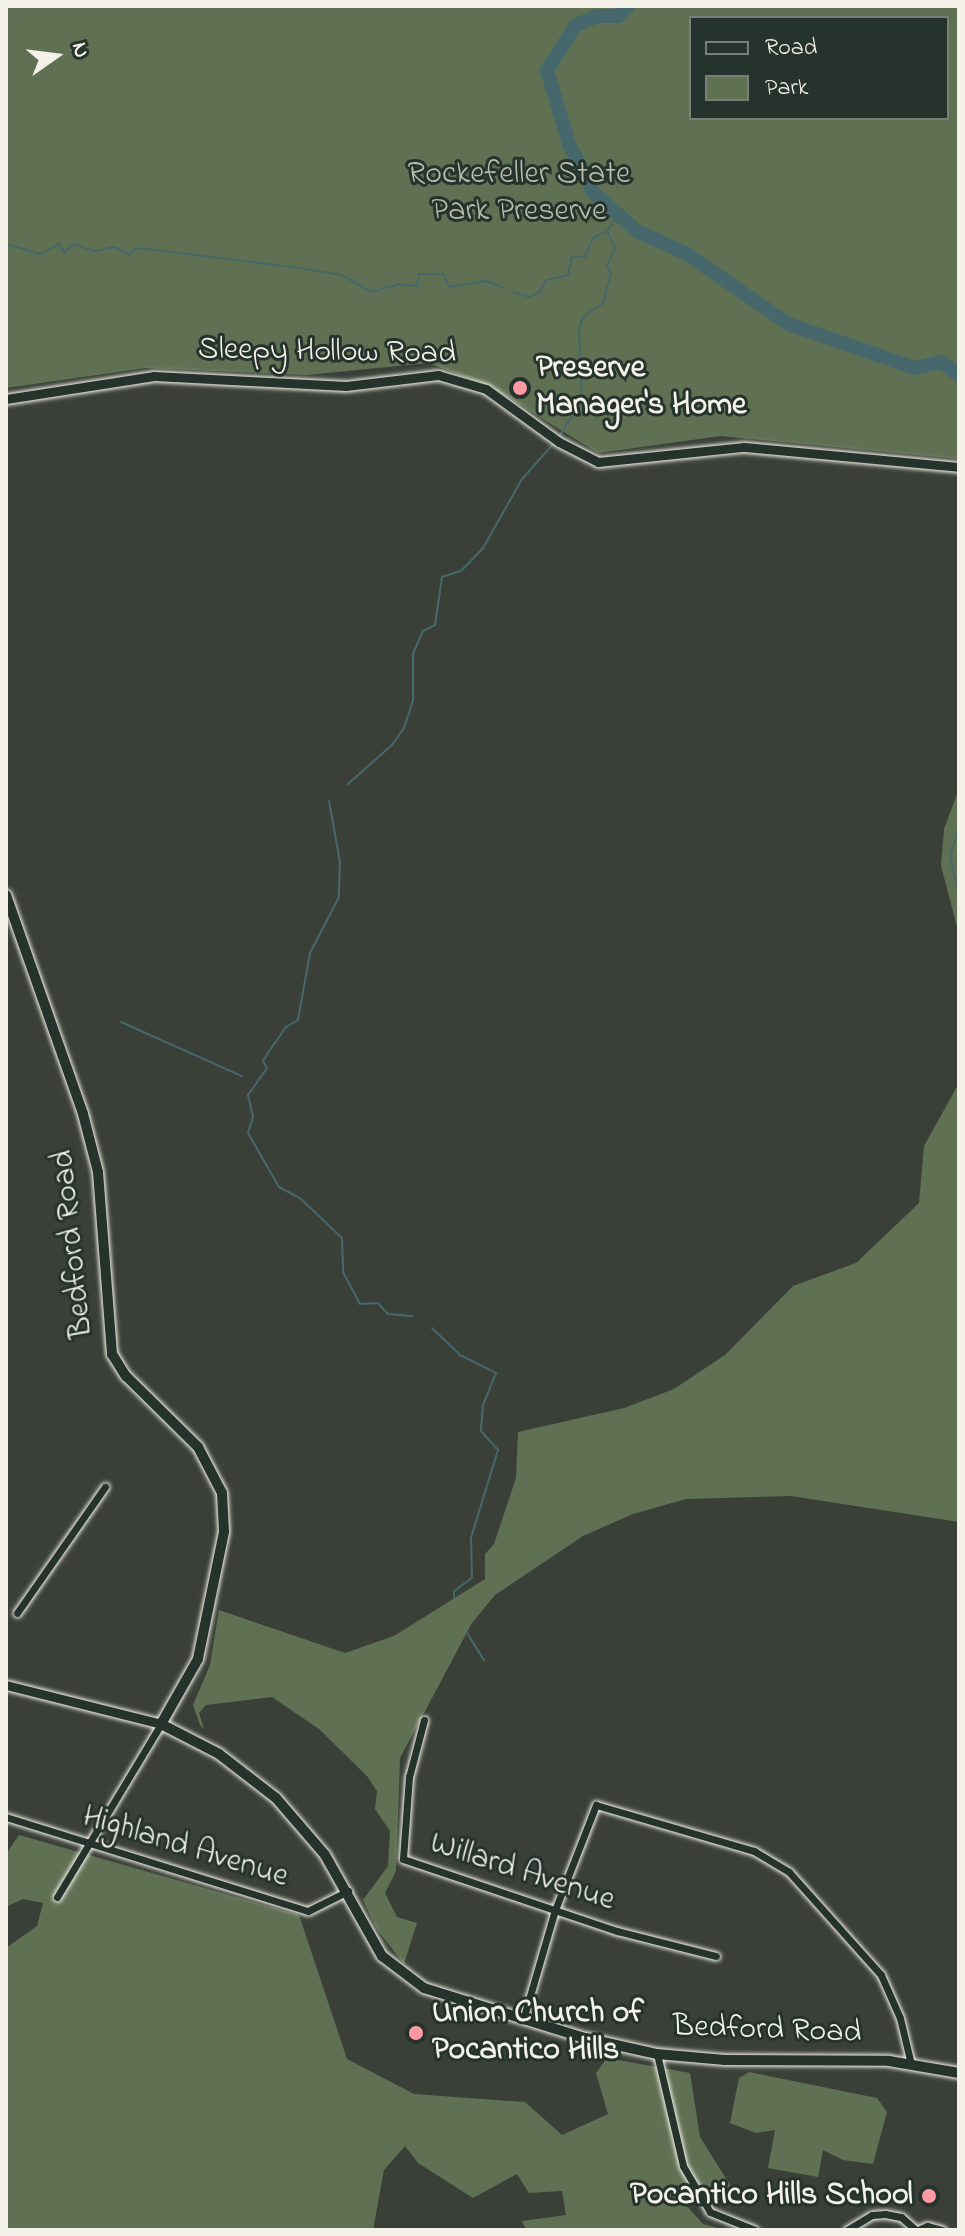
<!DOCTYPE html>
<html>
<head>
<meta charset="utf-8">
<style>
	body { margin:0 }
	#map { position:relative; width:965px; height:2236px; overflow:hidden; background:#3a4038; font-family:"Indie Flower",sans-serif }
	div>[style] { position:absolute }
	.green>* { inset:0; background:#607153 }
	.stream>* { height:2px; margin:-1px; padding:0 1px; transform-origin:1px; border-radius:1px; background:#46686c }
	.river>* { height:14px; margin:-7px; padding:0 7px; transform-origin:7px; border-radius:7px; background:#46686c }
	.roads { filter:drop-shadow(0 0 2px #f4f1e8) drop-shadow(0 0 2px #f4f1e8) }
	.minor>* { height:7px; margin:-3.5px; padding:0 3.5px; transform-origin:3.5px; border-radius:3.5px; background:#26332d }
	.tertiary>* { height:9px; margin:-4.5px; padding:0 4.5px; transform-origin:4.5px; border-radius:4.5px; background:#26332d }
	.secondary>* { height:10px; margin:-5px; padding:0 5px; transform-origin:5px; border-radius:5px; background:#26332d }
	.dots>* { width:22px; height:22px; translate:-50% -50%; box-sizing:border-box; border:4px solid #26332d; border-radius:50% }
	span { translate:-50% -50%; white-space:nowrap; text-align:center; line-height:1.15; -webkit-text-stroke:6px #26332d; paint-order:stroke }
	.park-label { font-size:32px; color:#b9beac }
	.street-label { font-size:32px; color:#f4f1e8 }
	.poi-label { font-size:32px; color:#f4f1e8; font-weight:700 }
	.left { translate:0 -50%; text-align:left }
	.right { translate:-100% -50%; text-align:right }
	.frame { position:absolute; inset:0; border:8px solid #f4f1e8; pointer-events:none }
	.legend { position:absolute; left:689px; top:16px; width:260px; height:104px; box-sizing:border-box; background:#26332d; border:2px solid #787f78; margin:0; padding:10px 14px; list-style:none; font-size:24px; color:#f4f1e8 }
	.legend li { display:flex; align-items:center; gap:16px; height:40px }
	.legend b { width:40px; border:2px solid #787f78 }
	.north { position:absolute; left:16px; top:16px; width:80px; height:80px; -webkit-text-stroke:6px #26332d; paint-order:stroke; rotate:76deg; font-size:22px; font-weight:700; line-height:32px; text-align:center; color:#f4f1e8 }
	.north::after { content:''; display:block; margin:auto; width:28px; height:36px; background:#f4f1e8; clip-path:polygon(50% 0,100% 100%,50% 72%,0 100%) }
</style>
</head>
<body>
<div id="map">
	<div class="green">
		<i style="clip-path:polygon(evenodd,6px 6px,959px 6px,959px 459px,721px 436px,598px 453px,490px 386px,428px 363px,307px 375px,145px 368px,6px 388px,6px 6px,691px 18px,947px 18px,947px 118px,691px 118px,691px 18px)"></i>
		<i style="clip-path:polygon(959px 789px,959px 934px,941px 866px,944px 829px)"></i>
		<i style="clip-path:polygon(959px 1083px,959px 1522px,791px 1496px,686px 1499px,633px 1514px,583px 1536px,495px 1595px,472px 1623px,400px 1758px,396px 1871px,385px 1893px,397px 1917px,417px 1923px,404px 1964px,376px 1928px,363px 1900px,388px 1866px,390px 1831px,375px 1809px,377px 1791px,367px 1776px,319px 1729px,272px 1697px,206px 1705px,199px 1713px,204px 1729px,200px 1725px,193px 1705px,210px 1665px,219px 1610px,345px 1653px,394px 1636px,485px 1579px,485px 1554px,494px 1544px,516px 1478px,518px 1432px,624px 1408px,674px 1389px,725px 1355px,793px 1286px,856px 1263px,919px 1203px,924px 1146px)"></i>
		<i style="clip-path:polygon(19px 1835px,299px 1915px,347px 2059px,414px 2094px,525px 2102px,562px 2135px,608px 2114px,596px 2073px,607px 2058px,690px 2073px,700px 2137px,732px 2188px,668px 2185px,703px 2224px,725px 2230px,526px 2230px,522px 2221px,566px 2215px,562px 2191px,529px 2193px,517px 2174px,473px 2198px,418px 2163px,405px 2146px,384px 2170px,373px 2230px,6px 2230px,6px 1948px,37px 1926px,43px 1903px,23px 1899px,6px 1907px,6px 1854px)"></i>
		<i style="clip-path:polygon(749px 2072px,877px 2098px,887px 2112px,873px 2164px,843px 2160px,823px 2150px,818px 2177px,768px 2168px,775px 2130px,756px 2133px,730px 2123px,739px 2078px)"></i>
	</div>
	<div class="stream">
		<i style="left:6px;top:244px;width:36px;rotate:16deg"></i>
		<i style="left:41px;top:254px;width:21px;rotate:-29deg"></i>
		<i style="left:59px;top:244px;width:10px;rotate:61deg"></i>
		<i style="left:64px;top:253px;width:13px;rotate:-42deg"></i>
		<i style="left:74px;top:244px;width:21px;rotate:19deg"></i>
		<i style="left:94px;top:251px;width:21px;rotate:-11deg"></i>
		<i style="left:115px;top:247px;width:17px;rotate:28deg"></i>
		<i style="left:130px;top:255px;width:7px;rotate:-56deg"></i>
		<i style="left:134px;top:249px;width:12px"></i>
		<i style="left:146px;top:249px;width:154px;rotate:7.1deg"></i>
		<i style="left:299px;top:268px;width:43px;rotate:9.5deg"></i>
		<i style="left:341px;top:275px;width:35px;rotate:29deg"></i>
		<i style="left:372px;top:292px;width:27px;rotate:-17deg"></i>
		<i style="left:398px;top:284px;width:19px;rotate:6deg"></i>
		<i style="left:417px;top:286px;width:12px;rotate:-81deg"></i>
		<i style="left:419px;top:274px;width:24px"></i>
		<i style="left:443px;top:274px;width:14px;rotate:65deg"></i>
		<i style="left:449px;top:287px;width:37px;rotate:-9deg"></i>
		<i style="left:486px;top:281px;width:17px;rotate:21deg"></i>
		<i style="left:514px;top:292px;width:16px;rotate:18deg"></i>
		<i style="left:529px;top:297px;width:12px;rotate:-24deg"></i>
		<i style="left:540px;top:292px;width:13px;rotate:-63deg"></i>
		<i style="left:546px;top:280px;width:23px;rotate:-13deg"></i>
		<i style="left:568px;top:275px;width:18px;rotate:-77deg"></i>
		<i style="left:572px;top:257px;width:13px"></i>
		<i style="left:585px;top:257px;width:21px;rotate:-67deg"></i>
		<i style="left:593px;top:238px;width:13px;rotate:-27deg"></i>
		<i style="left:559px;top:437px;width:44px;rotate:-58.1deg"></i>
		<i style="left:582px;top:400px;width:71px;rotate:-92.4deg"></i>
		<i style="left:579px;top:329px;width:13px;rotate:-72deg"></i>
		<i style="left:583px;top:317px;width:24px;rotate:-35deg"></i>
		<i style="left:603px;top:303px;width:30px;rotate:-75deg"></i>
		<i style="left:611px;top:274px;width:9px;rotate:-117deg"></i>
		<i style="left:607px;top:266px;width:19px;rotate:-65deg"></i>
		<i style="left:615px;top:249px;width:20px;rotate:-114deg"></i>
		<i style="left:607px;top:231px;width:19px;rotate:-55deg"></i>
		<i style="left:348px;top:784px;width:59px;rotate:-41.6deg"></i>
		<i style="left:392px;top:745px;width:21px;rotate:-55deg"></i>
		<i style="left:404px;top:728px;width:28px;rotate:-72deg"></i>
		<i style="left:413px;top:701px;width:47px;rotate:-90deg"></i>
		<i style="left:413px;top:654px;width:25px;rotate:-67deg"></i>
		<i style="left:423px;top:631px;width:13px;rotate:-27deg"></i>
		<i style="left:435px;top:625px;width:49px;rotate:-81.7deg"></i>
		<i style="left:442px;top:577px;width:20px;rotate:-18deg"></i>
		<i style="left:461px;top:571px;width:32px;rotate:-46deg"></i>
		<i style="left:483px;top:548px;width:79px;rotate:-60.5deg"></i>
		<i style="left:522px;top:479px;width:50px;rotate:-48.3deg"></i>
		<i style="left:329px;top:801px;width:62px;rotate:79.8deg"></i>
		<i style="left:340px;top:862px;width:35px;rotate:92deg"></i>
		<i style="left:339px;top:897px;width:63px;rotate:117.4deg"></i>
		<i style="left:310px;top:953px;width:68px;rotate:100.2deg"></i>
		<i style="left:298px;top:1020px;width:14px;rotate:150deg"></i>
		<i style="left:286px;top:1027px;width:32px;rotate:125deg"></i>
		<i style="left:268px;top:1053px;width:9px;rotate:122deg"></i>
		<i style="left:263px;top:1061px;width:8px;rotate:60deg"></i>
		<i style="left:267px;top:1068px;width:33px;rotate:125deg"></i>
		<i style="left:248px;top:1095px;width:23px;rotate:77deg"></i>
		<i style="left:253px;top:1117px;width:17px;rotate:107deg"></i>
		<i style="left:248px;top:1133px;width:62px;rotate:60.1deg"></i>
		<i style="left:279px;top:1187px;width:24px;rotate:28deg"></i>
		<i style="left:300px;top:1198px;width:58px;rotate:43.6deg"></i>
		<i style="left:342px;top:1238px;width:34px;rotate:88deg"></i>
		<i style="left:343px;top:1272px;width:36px;rotate:62deg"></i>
		<i style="left:360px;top:1304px;width:18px;rotate:-3deg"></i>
		<i style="left:378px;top:1303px;width:15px;rotate:48deg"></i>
		<i style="left:388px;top:1314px;width:24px;rotate:5deg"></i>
		<i style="left:959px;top:827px;width:31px;rotate:107deg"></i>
		<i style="left:950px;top:857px;width:38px;rotate:76deg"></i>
		<i style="left:121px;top:1022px;width:133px;rotate:24.1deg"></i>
		<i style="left:432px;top:1328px;width:39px;rotate:44deg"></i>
		<i style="left:460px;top:1355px;width:40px;rotate:26.6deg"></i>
		<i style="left:496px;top:1373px;width:35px;rotate:112deg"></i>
		<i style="left:483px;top:1406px;width:25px;rotate:95deg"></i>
		<i style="left:481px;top:1431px;width:25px;rotate:48deg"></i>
		<i style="left:498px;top:1450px;width:92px;rotate:107.1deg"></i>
		<i style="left:471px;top:1538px;width:40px;rotate:88.6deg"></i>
		<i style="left:472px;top:1578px;width:22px;rotate:144deg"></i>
		<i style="left:454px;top:1591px;width:7px;rotate:90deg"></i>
		<i style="left:467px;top:1633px;width:32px;rotate:58deg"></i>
	</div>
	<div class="river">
		<i style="left:629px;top:6px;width:15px;rotate:138deg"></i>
		<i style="left:618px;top:16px;width:20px;rotate:180deg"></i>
		<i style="left:598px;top:16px;width:24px;rotate:158deg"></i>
		<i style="left:576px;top:25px;width:54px;rotate:122.8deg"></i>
		<i style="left:547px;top:70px;width:77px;rotate:73.4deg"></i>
		<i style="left:569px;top:144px;width:54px;rotate:63.4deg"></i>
		<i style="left:593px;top:192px;width:59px;rotate:41.6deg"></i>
		<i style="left:637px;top:231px;width:55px;rotate:24.7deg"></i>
		<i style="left:687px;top:254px;width:123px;rotate:34.7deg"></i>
		<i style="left:788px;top:324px;width:134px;rotate:19.1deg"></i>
		<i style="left:915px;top:368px;width:27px;rotate:-13deg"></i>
		<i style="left:941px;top:362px;width:22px;rotate:36deg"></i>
	</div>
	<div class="roads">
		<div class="minor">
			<i style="left:17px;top:1613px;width:154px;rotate:-55.1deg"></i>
			<i style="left:424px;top:1720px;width:59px;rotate:104.7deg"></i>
			<i style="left:409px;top:1777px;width:82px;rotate:94.2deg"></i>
			<i style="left:403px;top:1859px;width:226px;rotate:18.6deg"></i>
			<i style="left:617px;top:1931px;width:102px;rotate:14.2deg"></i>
			<i style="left:6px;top:1817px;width:316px;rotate:17.3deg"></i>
			<i style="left:308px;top:1911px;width:45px;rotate:-26.6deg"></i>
			<i style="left:57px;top:1897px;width:202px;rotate:-59deg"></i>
			<i style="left:523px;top:2020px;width:115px;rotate:-73.8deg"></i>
			<i style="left:555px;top:1910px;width:113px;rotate:-68.7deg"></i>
			<i style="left:596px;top:1805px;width:165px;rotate:16.2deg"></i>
			<i style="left:754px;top:1851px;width:41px;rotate:31deg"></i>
			<i style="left:789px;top:1872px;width:138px;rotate:48.2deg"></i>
			<i style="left:881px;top:1975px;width:47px;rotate:66.2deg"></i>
			<i style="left:900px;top:2018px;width:47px;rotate:76.6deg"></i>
			<i style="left:657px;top:2054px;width:115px;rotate:76.9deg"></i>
			<i style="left:683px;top:2166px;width:53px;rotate:59.6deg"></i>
			<i style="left:710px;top:2212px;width:48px;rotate:21.8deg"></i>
			<i style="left:847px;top:2230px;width:29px;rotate:-31deg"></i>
			<i style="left:872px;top:2215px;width:13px;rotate:-4deg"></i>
			<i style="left:885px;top:2214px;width:16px;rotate:11deg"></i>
			<i style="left:901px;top:2217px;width:20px;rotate:41deg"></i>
			<i style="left:918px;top:2230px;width:10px;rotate:-24deg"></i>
			<i style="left:927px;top:2226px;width:16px;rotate:15deg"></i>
		</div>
		<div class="tertiary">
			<i style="left:6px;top:399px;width:150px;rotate:-8.8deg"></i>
			<i style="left:154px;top:376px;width:192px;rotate:3deg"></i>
			<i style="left:346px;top:386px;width:93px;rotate:-6.8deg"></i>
			<i style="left:438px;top:375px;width:50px;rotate:16.3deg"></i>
			<i style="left:486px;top:389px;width:90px;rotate:36deg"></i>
			<i style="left:559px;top:442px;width:44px;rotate:27.1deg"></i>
			<i style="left:598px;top:462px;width:147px;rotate:-5.9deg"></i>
			<i style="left:744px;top:447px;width:216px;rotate:5.3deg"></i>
			<i style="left:6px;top:1685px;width:160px;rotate:14.1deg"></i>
		</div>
		<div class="secondary">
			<i style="left:6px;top:895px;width:232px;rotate:70.6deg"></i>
			<i style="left:83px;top:1114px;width:60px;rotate:75.5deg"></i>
			<i style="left:98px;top:1172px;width:183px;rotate:85.6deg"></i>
			<i style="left:112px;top:1354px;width:26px;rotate:58deg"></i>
			<i style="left:126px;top:1376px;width:101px;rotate:44.6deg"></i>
			<i style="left:198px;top:1447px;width:52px;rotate:62.4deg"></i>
			<i style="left:222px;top:1493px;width:39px;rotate:87deg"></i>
			<i style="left:224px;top:1532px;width:130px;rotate:101.6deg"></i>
			<i style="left:198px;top:1659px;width:75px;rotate:119.6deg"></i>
			<i style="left:161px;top:1724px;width:65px;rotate:27.3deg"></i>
			<i style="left:219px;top:1754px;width:72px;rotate:37.7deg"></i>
			<i style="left:276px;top:1798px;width:75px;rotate:49.3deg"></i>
			<i style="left:325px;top:1855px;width:116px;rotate:60.6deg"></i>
			<i style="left:382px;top:1956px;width:53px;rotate:37.3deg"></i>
			<i style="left:424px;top:1988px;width:169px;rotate:17.3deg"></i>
			<i style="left:585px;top:2038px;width:74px;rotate:12.5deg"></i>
			<i style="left:657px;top:2054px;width:68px;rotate:5deg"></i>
			<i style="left:725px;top:2060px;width:164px;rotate:0.3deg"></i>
			<i style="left:889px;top:2061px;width:71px;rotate:9.7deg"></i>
		</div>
	</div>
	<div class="dots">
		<i style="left:520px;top:388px;background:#ff9aa2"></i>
		<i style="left:416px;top:2033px;background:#ff9aa2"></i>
		<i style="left:929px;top:2196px;background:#ff9aa2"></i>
	</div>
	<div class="park-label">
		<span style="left:519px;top:194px">Rockefeller State<br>Park Preserve</span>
	</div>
	<div class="street-label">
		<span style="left:327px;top:353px;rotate:1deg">Sleepy Hollow Road</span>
		<span style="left:74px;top:1244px;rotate:-96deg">Bedford Road</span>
		<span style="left:185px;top:1848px;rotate:17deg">Highland Avenue</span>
		<span style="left:522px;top:1873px;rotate:18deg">Willard Avenue</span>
		<span style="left:767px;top:2031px;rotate:2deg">Bedford Road</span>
	</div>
	<div class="poi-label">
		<span class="left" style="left:536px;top:388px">Preserve<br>Manager's Home</span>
		<span class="left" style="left:432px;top:2033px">Union Church of<br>Pocantico Hills</span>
		<span class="right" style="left:913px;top:2196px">Pocantico Hills School</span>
	</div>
	<div class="frame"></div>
	<ul class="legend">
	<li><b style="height:10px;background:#26332d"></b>Road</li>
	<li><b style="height:22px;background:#607153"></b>Park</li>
	</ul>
	<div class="north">N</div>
</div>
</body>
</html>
